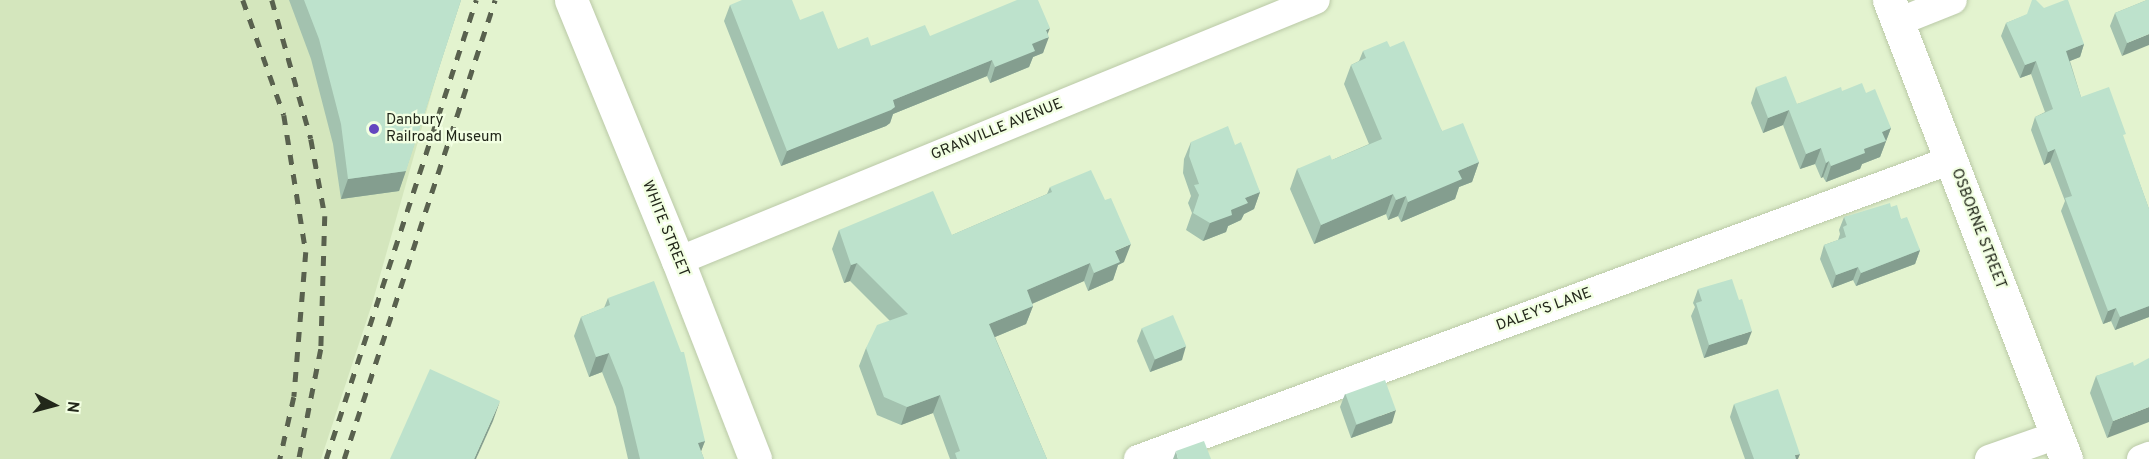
<!DOCTYPE html>
<html>
<head>
<meta charset="utf-8">
<style>
	body { margin:0 }
	#map { position:relative; width:2149px; height:459px; overflow:hidden; background:#e3f3cf; font-family:Overpass,sans-serif }
	div>[style] { position:absolute }
	.built>* { inset:0; background:#d4e6bd }
	.roads { filter:drop-shadow(0 0 2px #bac9a7) drop-shadow(0 0 2px #bac9a7) }
	.street>* { height:28px; margin:-14px; padding:0 14px; transform-origin:14px; border-radius:14px; background:#fff }
	.secondary>* { height:33px; margin:-16.5px; padding:0 16.5px; transform-origin:16.5px; border-radius:16.5px; background:#fff }
	.primary>* { height:33px; margin:-16.5px; padding:0 16.5px; transform-origin:16.5px; border-radius:16.5px; background:#fff }
	.rail>* { height:4.5px; margin-top:-2.25px; transform-origin:0; background:repeating-linear-gradient(90deg,#59614e 0 10px,transparent 0 20px) }
	.wall>* { inset:0; background:#a3c2af }
	.shaded-wall>* { inset:0; background:#849e8f }
	.building>* { inset:0; background:#bde2cc; transform-origin:0 0 }
	.dots>* { width:16px; height:16px; translate:-50% -50%; box-sizing:border-box; border:3px solid #f2ffe2; border-radius:50% }
	span { translate:-50% -50%; white-space:nowrap; text-align:center; line-height:1.15; -webkit-text-stroke:4.5px #f2ffe2; paint-order:stroke }
	.poi-label { font-size:15px; color:#22271a }
	.left { translate:0 -50%; text-align:left }
	.street-label { font-size:15px; color:#22271a }
	.north { position:absolute; left:24px; top:375px; width:60px; height:60px; -webkit-text-stroke:4px #f2ffe2; paint-order:stroke; rotate:96deg; font-size:16px; font-weight:700; line-height:24px; text-align:center; color:#22271a }
	.north::after { content:''; display:block; margin:auto; width:21px; height:27px; background:#22271a; clip-path:polygon(50% 0,100% 100%,50% 72%,0 100%) }
</style>
</head>
<body>
<div id="map">
	<div class="built">
		<i style="clip-path:polygon(0 0,458px 0,372px 304px,321px 459px,0 459px)"></i>
	</div>
	<div class="roads">
		<div class="street">
			<i style="left:1898px;top:22px;width:59px;rotate:-21.8deg"></i>
			<i style="left:678px;top:261px;width:689px;rotate:-22.25deg"></i>
			<i style="left:1138px;top:459px;width:866px;rotate:-20.19deg"></i>
			<i style="left:1989px;top:459px;width:72px;rotate:-19.4deg"></i>
			<i style="left:2141px;top:459px;width:9px;rotate:-21deg"></i>
		</div>
		<div class="secondary">
			<i style="left:1889px;top:0;width:492px;rotate:68.9deg"></i>
		</div>
		<div class="primary">
			<i style="left:571px;top:0;width:282px;rotate:67.7deg"></i>
			<i style="left:678px;top:261px;width:212px;rotate:68.7deg"></i>
		</div>
	</div>
	<div class="rail">
		<i style="left:243px;top:0;width:122px;rotate:70.4deg"></i>
		<i style="left:284px;top:115px;width:139px;rotate:80.9deg"></i>
		<i style="left:306px;top:252px;width:145px;rotate:94.7deg"></i>
		<i style="left:294px;top:397px;width:64px;rotate:102.7deg"></i>
		<i style="left:272px;top:0;width:144px;rotate:74.3deg"></i>
		<i style="left:311px;top:139px;width:78px;rotate:79.7deg"></i>
		<i style="left:325px;top:216px;width:133px;rotate:91.7deg"></i>
		<i style="left:321px;top:349px;width:112px;rotate:101.3deg"></i>
		<i style="left:326px;top:459px;width:483px;rotate:-71.9deg"></i>
		<i style="left:344px;top:459px;width:483px;rotate:-71.8deg"></i>
	</div>
	<div class="wall">
		<i style="clip-path:polygon(289px 0,461px 0,399px 191px,341px 199px,333px 144px,311px 59px)"></i>
		<i style="clip-path:polygon(2147px 0,2122px 56px,2110px 26px,2115px 13px)"></i>
		<i style="clip-path:polygon(730px 5px,800px 20px,838px 49px,871px 46px,930px 36px,1048px 34px,1043px 53px,1033px 57px,1029px 67px,990px 83px,987px 76px,893px 114px,890px 123px,886px 126px,781px 166px,724px 21px)"></i>
		<i style="clip-path:polygon(2044px 8px,2084px 44px,2080px 57px,2070px 61px,2081px 97px,2124px 140px,2149px 209px,2149px 317px,2115px 330px,2111px 321px,2103px 324px,2061px 211px,2065px 201px,2050px 162px,2044px 165px,2031px 130px,2035px 117px,2045px 112px,2031px 74px,2020px 78px,2001px 36px,2006px 23px)"></i>
		<i style="clip-path:polygon(1390px 47px,1442px 131px,1479px 162px,1472px 182px,1459px 187px,1455px 199px,1401px 222px,1398px 216px,1388px 220px,1386px 214px,1314px 244px,1290px 189px,1297px 169px,1332px 160px,1369px 144px,1344px 84px,1351px 65px,1359px 61px,1363px 51px)"></i>
		<i style="clip-path:polygon(1756px 87px,1797px 104px,1842px 91px,1866px 93px,1891px 128px,1880px 157px,1862px 164px,1860px 169px,1826px 182px,1823px 177px,1821px 178px,1815px 164px,1800px 169px,1783px 125px,1763px 133px,1751px 103px)"></i>
		<i style="clip-path:polygon(1191px 142px,1235px 145px,1260px 192px,1254px 209px,1244px 214px,1241px 220px,1228px 226px,1226px 232px,1203px 241px,1186px 230px,1192px 213px,1188px 203px,1191px 196px,1183px 173px,1184px 159px)"></i>
		<i style="clip-path:polygon(1050px 187px,1124px 262px,1118px 265px,1113px 280px,1088px 291px,1084px 281px,1032px 304px,1033px 306px,1026px 324px,995px 337px,1047px 459px,950px 459px,933px 413px,901px 425px,877px 415px,859px 366px,866px 348px,890px 321px,850px 281px,844px 283px,832px 249px,839px 230px,952px 235px,1047px 194px)"></i>
		<i style="clip-path:polygon(1891px 207px,1901px 219px,1920px 250px,1915px 264px,1856px 286px,1853px 280px,1832px 288px,1820px 259px,1824px 245px,1838px 240px,1840px 234px,1839px 230px,1844px 217px)"></i>
		<i style="clip-path:polygon(1698px 289px,1747px 344px,1704px 358px,1691px 316px,1695px 307px,1693px 303px)"></i>
		<i style="clip-path:polygon(608px 298px,705px 441px,701px 451px,704px 459px,628px 459px,616px 407px,602px 372px,589px 377px,574px 336px,581px 317px,604px 308px)"></i>
		<i style="clip-path:polygon(1142px 328px,1182px 360px,1150px 372px,1137px 341px)"></i>
		<i style="clip-path:polygon(2134px 366px,2107px 438px,2090px 393px,2096px 376px)"></i>
		<i style="clip-path:polygon(1345px 394px,1392px 423px,1351px 438px,1340px 407px)"></i>
		<i style="clip-path:polygon(1734px 404px,1798px 459px,1745px 459px,1730px 417px)"></i>
		<i style="clip-path:polygon(1176px 451px,1178px 459px,1173px 459px)"></i>
	</div>
	<div class="shaded-wall">
		<i style="clip-path:polygon(1050px 28px,1046px 38px,1049px 37px,1043px 53px,1033px 57px,1029px 67px,990px 83px,995px 67px,1046px 30px)"></i>
		<i style="clip-path:polygon(2149px 34px,2149px 45px,2122px 56px,2127px 43px)"></i>
		<i style="clip-path:polygon(2084px 44px,2080px 57px,2062px 64px,2066px 51px)"></i>
		<i style="clip-path:polygon(992px 60px,987px 76px,893px 114px,890px 123px,886px 126px,781px 166px,787px 151px,893px 100px)"></i>
		<i style="clip-path:polygon(2036px 61px,2031px 74px,2020px 78px,2025px 65px)"></i>
		<i style="clip-path:polygon(1789px 110px,1783px 125px,1763px 133px,1768px 118px)"></i>
		<i style="clip-path:polygon(1891px 128px,1880px 157px,1862px 164px,1860px 169px,1826px 182px,1831px 166px,1864px 149px,1882px 132px)"></i>
		<i style="clip-path:polygon(1821px 148px,1815px 164px,1800px 169px,1806px 154px)"></i>
		<i style="clip-path:polygon(2055px 149px,2050px 162px,2044px 165px,2048px 152px)"></i>
		<i style="clip-path:polygon(1829px 161px,1823px 177px,1821px 178px,1826px 163px)"></i>
		<i style="clip-path:polygon(1479px 162px,1472px 182px,1459px 187px,1455px 199px,1401px 222px,1408px 202px,1458px 171px)"></i>
		<i style="clip-path:polygon(406px 171px,399px 191px,341px 199px,348px 179px)"></i>
		<i style="clip-path:polygon(1260px 192px,1254px 209px,1244px 214px,1241px 220px,1228px 226px,1226px 232px,1203px 241px,1210px 223px,1231px 210px,1245px 198px)"></i>
		<i style="clip-path:polygon(1393px 194px,1386px 214px,1314px 244px,1321px 225px)"></i>
		<i style="clip-path:polygon(1406px 196px,1398px 216px,1388px 220px,1396px 200px)"></i>
		<i style="clip-path:polygon(1131px 244px,1124px 262px,1118px 265px,1113px 280px,1088px 291px,1094px 273px,1115px 251px)"></i>
		<i style="clip-path:polygon(1920px 250px,1915px 264px,1856px 286px,1861px 273px)"></i>
		<i style="clip-path:polygon(857px 263px,850px 281px,844px 283px,851px 265px)"></i>
		<i style="clip-path:polygon(1090px 263px,1084px 281px,1020px 309px,1027px 290px)"></i>
		<i style="clip-path:polygon(1858px 267px,1853px 280px,1832px 288px,1836px 275px)"></i>
		<i style="clip-path:polygon(1033px 306px,1026px 324px,983px 342px,989px 324px)"></i>
		<i style="clip-path:polygon(2149px 306px,2149px 317px,2115px 330px,2120px 317px)"></i>
		<i style="clip-path:polygon(2116px 308px,2111px 321px,2103px 324px,2108px 311px)"></i>
		<i style="clip-path:polygon(1752px 331px,1747px 344px,1704px 358px,1709px 345px)"></i>
		<i style="clip-path:polygon(1186px 346px,1182px 360px,1150px 372px,1155px 359px)"></i>
		<i style="clip-path:polygon(609px 353px,602px 372px,589px 377px,596px 357px)"></i>
		<i style="clip-path:polygon(940px 395px,933px 413px,901px 425px,907px 407px)"></i>
		<i style="clip-path:polygon(500px 401px,493px 421px,476px 459px,474px 459px)"></i>
		<i style="clip-path:polygon(2149px 407px,2149px 422px,2107px 438px,2113px 421px)"></i>
		<i style="clip-path:polygon(1396px 410px,1392px 423px,1351px 438px,1356px 425px)"></i>
		<i style="clip-path:polygon(705px 441px,698px 459px,698px 443px)"></i>
		<i style="clip-path:polygon(1800px 454px,1798px 459px,1794px 459px,1795px 455px)"></i>
	</div>
	<div class="building">
		<i style="clip-path:polygon(304px 0,461px 0,406px 171px,348px 179px,341px 124px,319px 39px)"></i>
		<i style="clip-path:polygon(742px 0,792px 0,800px 20px,823px 11px,838px 49px,868px 37px,871px 46px,925px 25px,930px 36px,1017px 0,1038px 0,1050px 28px,1046px 30px,1049px 37px,1032px 44px,1035px 51px,995px 67px,992px 60px,893px 100px,895px 107px,891px 110px,787px 151px,730px 5px)"></i>
		<i style="clip-path:polygon(2032px 0,2036px 0,2044px 8px,2065px 0,2068px 0,2084px 44px,2066px 51px,2081px 97px,2109px 87px,2126px 134px,2123px 135px,2149px 209px,2149px 306px,2120px 317px,2116px 308px,2108px 311px,2065px 198px,2072px 196px,2055px 149px,2048px 152px,2035px 117px,2053px 109px,2036px 61px,2025px 65px,2006px 23px,2027px 14px)"></i>
		<i style="clip-path:polygon(2147px 0,2149px 0,2149px 34px,2127px 43px,2115px 13px)"></i>
		<i style="clip-path:polygon(1387px 41px,1390px 47px,1404px 41px,1442px 131px,1463px 123px,1479px 162px,1458px 171px,1462px 179px,1408px 202px,1406px 196px,1396px 200px,1393px 194px,1321px 225px,1297px 169px,1330px 155px,1332px 160px,1382px 139px,1351px 65px,1366px 58px,1363px 51px)"></i>
		<i style="clip-path:polygon(1786px 76px,1797px 104px,1841px 87px,1842px 91px,1862px 83px,1866px 93px,1875px 89px,1891px 128px,1882px 132px,1886px 141px,1864px 149px,1865px 153px,1831px 166px,1829px 161px,1826px 163px,1821px 148px,1806px 154px,1789px 110px,1768px 118px,1756px 87px)"></i>
		<i style="clip-path:polygon(1228px 126px,1235px 145px,1241px 142px,1260px 192px,1245px 198px,1248px 203px,1231px 210px,1232px 215px,1210px 223px,1193px 213px,1199px 195px,1194px 185px,1199px 184px,1189px 156px,1191px 142px)"></i>
		<i style="clip-path:polygon(1091px 170px,1105px 200px,1111px 198px,1131px 244px,1115px 251px,1120px 262px,1094px 273px,1090px 263px,1027px 290px,1033px 306px,989px 324px,1047px 459px,957px 459px,955px 453px,960px 451px,940px 395px,907px 407px,884px 397px,866px 348px,877px 325px,908px 314px,857px 263px,851px 265px,839px 230px,933px 191px,952px 235px,1052px 192px,1050px 187px)"></i>
		<i style="clip-path:polygon(1890px 203px,1891px 207px,1897px 205px,1901px 219px,1907px 217px,1920px 250px,1861px 273px,1858px 267px,1836px 275px,1824px 245px,1846px 237px,1843px 227px,1847px 225px,1844px 217px)"></i>
		<i style="clip-path:polygon(1732px 279px,1739px 300px,1742px 299px,1752px 331px,1709px 345px,1696px 303px,1702px 301px,1698px 289px)"></i>
		<i style="clip-path:polygon(654px 281px,681px 352px,684px 352px,705px 441px,698px 443px,704px 459px,640px 459px,623px 388px,609px 353px,596px 357px,581px 317px,610px 305px,608px 298px)"></i>
		<i style="left:1173px;top:315px;width:34px;height:34px;rotate:67deg"></i>
		<i style="clip-path:polygon(2149px 358px,2149px 407px,2113px 421px,2096px 376px,2133px 362px,2134px 366px)"></i>
		<i style="clip-path:polygon(430px 369px,500px 401px,474px 459px,390px 459px)"></i>
		<i style="left:1385px;top:380px;width:32px;height:42px;rotate:70deg"></i>
		<i style="clip-path:polygon(1778px 389px,1800px 454px,1795px 455px,1796px 459px,1754px 459px,1734px 404px)"></i>
		<i style="clip-path:polygon(1204px 441px,1211px 459px,1178px 459px,1176px 451px)"></i>
	</div>
	<div class="dots">
		<i style="left:374px;top:129px;background:#6447bf"></i>
	</div>
	<div class="poi-label">
		<span class="left" style="left:386px;top:129px">Danbury<br>Railroad Museum</span>
	</div>
	<div class="street-label">
		<span style="left:997px;top:130px;rotate:-22deg">GRANVILLE AVENUE</span>
		<span style="left:665px;top:229px;rotate:68deg">WHITE STREET</span>
		<span style="left:1978px;top:229px;rotate:69deg">OSBORNE STREET</span>
		<span style="left:1544px;top:310px;rotate:-20deg">DALEY'S LANE</span>
	</div>
	<div class="north">N</div>
</div>
</body>
</html>
